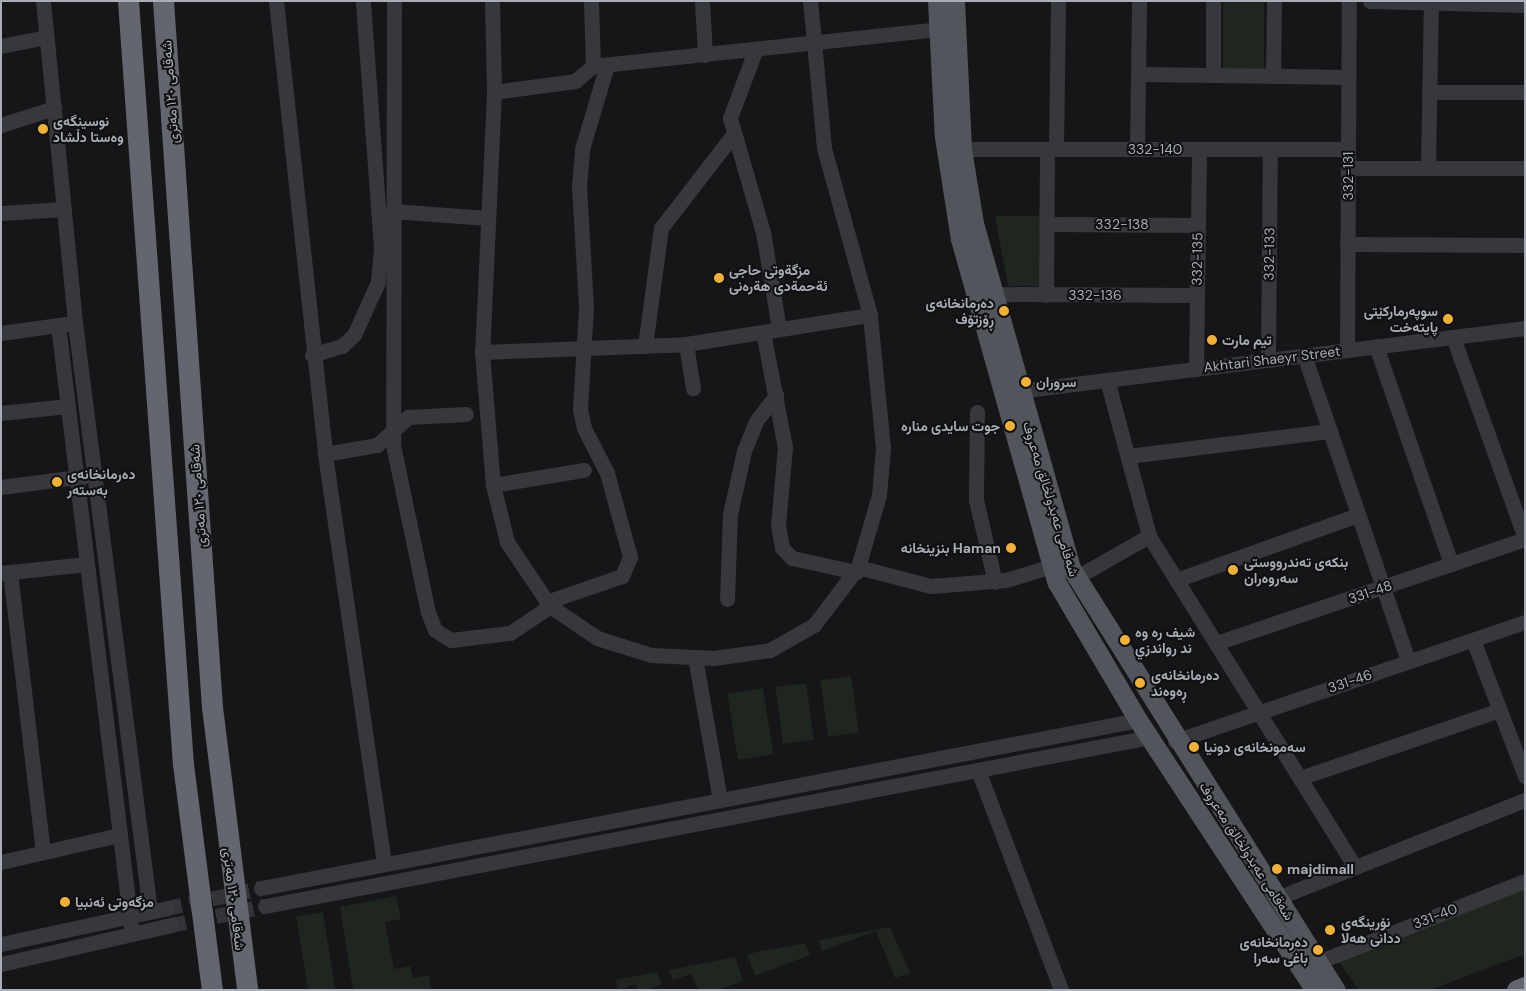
<!DOCTYPE html>
<html>
<head>
<meta charset="utf-8">
<style>
	body { margin:0 }
	#map { position:relative; width:1526px; height:991px; overflow:hidden; background:#161618; font-family:"DM Sans",Vazirmatn,sans-serif }
	div>[style] { position:absolute }
	.green>* { inset:0; background:#1e261f; transform-origin:0 0 }
	.minor-tunnel>* { height:15px; margin-top:-7.5px; transform-origin:0; background:repeating-linear-gradient(90deg,#333438 0 15px,transparent 0 23px) }
	.minor>* { height:15px; margin:-7.5px; padding:0 7.5px; transform-origin:7.5px; border-radius:7.5px; background:#37383d }
	.major>* { height:19px; margin:-9.5px; padding:0 9.5px; transform-origin:9.5px; border-radius:9.5px; background:#53555c }
	.highway>* { height:21px; margin:-10.5px; padding:0 10.5px; transform-origin:10.5px; border-radius:10.5px; background:#63666e }
	.dots>* { width:14px; height:14px; translate:-50% -50%; box-sizing:border-box; border:2px solid #111113; border-radius:50% }
	span { translate:-50% -50%; white-space:nowrap; text-align:center; line-height:1.15; -webkit-text-stroke:4px #111113; paint-order:stroke }
	.street-label { font-size:14px; color:#a8adb8 }
	.poi-label { font-size:14px; color:#a8adb8; font-weight:700 }
	.left { translate:0 -50%; text-align:left }
	.right { translate:-100% -50%; text-align:right }
	.frame { position:absolute; inset:0; border:2px solid #a8adb8; pointer-events:none }
</style>
</head>
<body>
<div id="map">
	<div class="green">
		<i style="left:1223px;top:1px;width:41px;height:68px"></i>
		<i style="clip-path:polygon(995px 216px,1040px 216px,1039px 286px,1008px 286px)"></i>
		<i style="left:851px;top:676px;width:57px;height:31px;rotate:82deg"></i>
		<i style="left:806px;top:683px;width:57px;height:31px;rotate:82deg"></i>
		<i style="left:763px;top:688px;width:67px;height:36px;rotate:81deg"></i>
		<i style="clip-path:polygon(1525px 889px,1525px 954px,1430px 990px,1359px 990px,1339px 962px)"></i>
		<i style="clip-path:polygon(396px 896px,401px 919px,385px 922px,394px 969px,410px 966px,413px 978px,429px 975px,431px 990px,353px 990px,340px 907px)"></i>
		<i style="left:323px;top:912px;width:79px;height:27px;rotate:81deg"></i>
		<i style="clip-path:polygon(890px 927px,910px 973px,895px 978px,876px 931px,822px 951px,819px 940px)"></i>
		<i style="clip-path:polygon(805px 943px,810px 955px,755px 976px,747px 954px)"></i>
		<i style="clip-path:polygon(735px 957px,743px 981px,718px 990px,698px 990px,691px 974px,673px 980px,669px 970px)"></i>
		<i style="clip-path:polygon(657px 972px,662px 984px,647px 990px,638px 990px,636px 984px,619px 990px,615px 980px)"></i>
	</div>
	<div class="minor-tunnel">
		<i style="left:167px;top:908px;width:96px;rotate:-12deg"></i>
		<i style="left:171px;top:925px;width:96px;rotate:-11.4deg"></i>
	</div>
	<div class="minor">
		<i style="left:43px;top:1px;width:324px;rotate:84.3deg"></i>
		<i style="left:75px;top:323px;width:593px;rotate:82.73deg"></i>
		<i style="left:276px;top:1px;width:456px;rotate:83.8deg"></i>
		<i style="left:325px;top:454px;width:413px;rotate:81.8deg"></i>
		<i style="left:394px;top:1px;width:444px;rotate:90.1deg"></i>
		<i style="left:393px;top:445px;width:171px;rotate:78.2deg"></i>
		<i style="left:428px;top:612px;width:19px;rotate:69deg"></i>
		<i style="left:435px;top:630px;width:19px;rotate:32deg"></i>
		<i style="left:451px;top:640px;width:59px;rotate:-6.8deg"></i>
		<i style="left:510px;top:633px;width:48px;rotate:-34deg"></i>
		<i style="left:492px;top:1px;width:91px;rotate:88.7deg"></i>
		<i style="left:494px;top:92px;width:260px;rotate:92.6deg"></i>
		<i style="left:482px;top:352px;width:133px;rotate:85.3deg"></i>
		<i style="left:493px;top:485px;width:59px;rotate:76.2deg"></i>
		<i style="left:507px;top:542px;width:77px;rotate:56.1deg"></i>
		<i style="left:550px;top:606px;width:57px;rotate:34.2deg"></i>
		<i style="left:597px;top:638px;width:57px;rotate:17.5deg"></i>
		<i style="left:651px;top:655px;width:63px;rotate:2.7deg"></i>
		<i style="left:714px;top:658px;width:57px;rotate:-8.1deg"></i>
		<i style="left:770px;top:650px;width:51px;rotate:-29.6deg"></i>
		<i style="left:814px;top:625px;width:73px;rotate:-52.8deg"></i>
		<i style="left:858px;top:567px;width:75px;rotate:-73.7deg"></i>
		<i style="left:879px;top:495px;width:47px;rotate:-85.1deg"></i>
		<i style="left:883px;top:448px;width:134px;rotate:-95.6deg"></i>
		<i style="left:870px;top:315px;width:173px;rotate:-105.4deg"></i>
		<i style="left:824px;top:148px;width:148px;rotate:-95.4deg"></i>
		<i style="left:591px;top:1px;width:65px;rotate:88.2deg"></i>
		<i style="left:702px;top:1px;width:54px;rotate:86.8deg"></i>
		<i style="left:1370px;top:1px;width:155px;rotate:1.5deg"></i>
		<i style="left:1px;top:46px;width:46px;rotate:-11.3deg"></i>
		<i style="left:755px;top:51px;width:72px;rotate:110.5deg"></i>
		<i style="left:730px;top:118px;width:119px;rotate:73.9deg"></i>
		<i style="left:763px;top:232px;width:98px;rotate:80.6deg"></i>
		<i style="left:1138px;top:74px;width:210px;rotate:0.8deg"></i>
		<i style="left:1213px;top:75px;width:74px;rotate:-90deg"></i>
		<i style="left:1273px;top:76px;width:75px;rotate:-89.2deg"></i>
		<i style="left:494px;top:92px;width:82px;rotate:-7.7deg"></i>
		<i style="left:575px;top:81px;width:23px;rotate:-40deg"></i>
		<i style="left:593px;top:66px;width:347px;rotate:-6.1deg"></i>
		<i style="left:1429px;top:92px;width:96px"></i>
		<i style="left:1px;top:125px;width:56px;rotate:-17.8deg"></i>
		<i style="left:962px;top:149px;width:386px"></i>
		<i style="left:1056px;top:149px;width:148px;rotate:-89.2deg"></i>
		<i style="left:1137px;top:149px;width:148px;rotate:-89.2deg"></i>
		<i style="left:1348px;top:168px;width:177px"></i>
		<i style="left:1428px;top:168px;width:165px;rotate:-89deg"></i>
		<i style="left:392px;top:211px;width:96px;rotate:4.2deg"></i>
		<i style="left:1px;top:213px;width:63px;rotate:-3.6deg"></i>
		<i style="left:1046px;top:224px;width:152px;rotate:0.4deg"></i>
		<i style="left:1347px;top:244px;width:178px;rotate:0.3deg"></i>
		<i style="left:993px;top:294px;width:204px;rotate:0.3deg"></i>
		<i style="left:1046px;top:295px;width:146px;rotate:-89.6deg"></i>
		<i style="left:58px;top:325px;width:613px;rotate:83.07deg"></i>
		<i style="left:763px;top:332px;width:117px;rotate:79.2deg"></i>
		<i style="left:785px;top:447px;width:78px;rotate:95.1deg"></i>
		<i style="left:778px;top:525px;width:23px;rotate:80deg"></i>
		<i style="left:782px;top:548px;width:14px;rotate:45deg"></i>
		<i style="left:792px;top:558px;width:66px;rotate:12.3deg"></i>
		<i style="left:1px;top:333px;width:66px;rotate:-7.9deg"></i>
		<i style="left:1453px;top:337px;width:214px;rotate:70.3deg"></i>
		<i style="left:686px;top:344px;width:45px;rotate:81deg"></i>
		<i style="left:645px;top:346px;width:119px;rotate:-82.3deg"></i>
		<i style="left:661px;top:228px;width:118px;rotate:-52.3deg"></i>
		<i style="left:1376px;top:346px;width:231px;rotate:71deg"></i>
		<i style="left:1347px;top:350px;width:349px;rotate:-89.7deg"></i>
		<i style="left:482px;top:352px;width:204px;rotate:-2.2deg"></i>
		<i style="left:686px;top:344px;width:186px;rotate:-9deg"></i>
		<i style="left:312px;top:355px;width:31px;rotate:-17deg"></i>
		<i style="left:342px;top:346px;width:16px;rotate:-43deg"></i>
		<i style="left:354px;top:335px;width:58px;rotate:-65.6deg"></i>
		<i style="left:378px;top:282px;width:34px;rotate:-85deg"></i>
		<i style="left:381px;top:248px;width:248px;rotate:-94.2deg"></i>
		<i style="left:1304px;top:355px;width:323px;rotate:71.2deg"></i>
		<i style="left:1268px;top:360px;width:211px;rotate:-89.5deg"></i>
		<i style="left:1196px;top:369px;width:220px;rotate:-89.2deg"></i>
		<i style="left:1107px;top:380px;width:162px;rotate:74.9deg"></i>
		<i style="left:1149px;top:536px;width:390px;rotate:58.1deg"></i>
		<i style="left:1018px;top:391px;width:511px;rotate:-7.08deg"></i>
		<i style="left:977px;top:412px;width:88px;rotate:90.7deg"></i>
		<i style="left:976px;top:500px;width:84px;rotate:77deg"></i>
		<i style="left:1px;top:413px;width:67px;rotate:-6deg"></i>
		<i style="left:325px;top:454px;width:53px;rotate:-9.8deg"></i>
		<i style="left:377px;top:445px;width:42px;rotate:-42.1deg"></i>
		<i style="left:408px;top:417px;width:58px;rotate:-3deg"></i>
		<i style="left:1128px;top:456px;width:204px;rotate:-7.1deg"></i>
		<i style="left:493px;top:485px;width:92px;rotate:-9.4deg"></i>
		<i style="left:1px;top:487px;width:86px;rotate:-7.4deg"></i>
		<i style="left:858px;top:567px;width:75px;rotate:14.6deg"></i>
		<i style="left:931px;top:586px;width:75px;rotate:-4.6deg"></i>
		<i style="left:1006px;top:580px;width:58px;rotate:-17.2deg"></i>
		<i style="left:10px;top:572px;width:282px;rotate:83.3deg"></i>
		<i style="left:1px;top:573px;width:86px;rotate:-6deg"></i>
		<i style="left:1075px;top:578px;width:85px;rotate:-29.6deg"></i>
		<i style="left:1176px;top:580px;width:193px;rotate:-19.7deg"></i>
		<i style="left:727px;top:599px;width:85px;rotate:-88deg"></i>
		<i style="left:730px;top:514px;width:65px;rotate:-77.5deg"></i>
		<i style="left:744px;top:451px;width:32px;rotate:-68deg"></i>
		<i style="left:756px;top:421px;width:33px;rotate:-52deg"></i>
		<i style="left:546px;top:602px;width:80px;rotate:-18.9deg"></i>
		<i style="left:622px;top:576px;width:21px;rotate:-67deg"></i>
		<i style="left:630px;top:557px;width:87px;rotate:-105.3deg"></i>
		<i style="left:607px;top:473px;width:51px;rotate:-117.1deg"></i>
		<i style="left:584px;top:428px;width:19px;rotate:-102deg"></i>
		<i style="left:580px;top:409px;width:102px;rotate:-86.6deg"></i>
		<i style="left:586px;top:307px;width:121px;rotate:-93.3deg"></i>
		<i style="left:579px;top:186px;width:37px;rotate:-85deg"></i>
		<i style="left:582px;top:149px;width:88px;rotate:-73.4deg"></i>
		<i style="left:1473px;top:640px;width:146px;rotate:69.1deg"></i>
		<i style="left:1216px;top:643px;width:326px;rotate:-18.6deg"></i>
		<i style="left:695px;top:657px;width:145px;rotate:80.1deg"></i>
		<i style="left:1175px;top:741px;width:370px;rotate:-18.8deg"></i>
		<i style="left:978px;top:770px;width:235px;rotate:69.3deg"></i>
		<i style="left:1300px;top:778px;width:211px;rotate:-18.8deg"></i>
		<i style="left:1px;top:862px;width:121px;rotate:-12.9deg"></i>
		<i style="left:261px;top:888px;width:893px;rotate:-10.84deg"></i>
		<i style="left:1277px;top:898px;width:267px;rotate:-21.6deg"></i>
		<i style="left:265px;top:906px;width:901px;rotate:-10.81deg"></i>
		<i style="left:1px;top:944px;width:170px;rotate:-12.2deg"></i>
		<i style="left:1318px;top:962px;width:222px;rotate:-21.4deg"></i>
		<i style="left:1px;top:964px;width:174px;rotate:-12.9deg"></i>
	</div>
	<div class="major">
		<i style="left:937px;top:1px;width:136px;rotate:87.1deg"></i>
		<i style="left:944px;top:137px;width:103px;rotate:81.1deg"></i>
		<i style="left:960px;top:239px;width:357px;rotate:74.3deg"></i>
		<i style="left:1057px;top:583px;width:159px;rotate:59.4deg"></i>
		<i style="left:1138px;top:720px;width:323px;rotate:56.8deg"></i>
		<i style="left:955px;top:1px;width:148px;rotate:87.3deg"></i>
		<i style="left:962px;top:149px;width:75px;rotate:80.8deg"></i>
		<i style="left:974px;top:223px;width:358px;rotate:74.3deg"></i>
		<i style="left:1071px;top:568px;width:498px;rotate:57.9deg"></i>
	</div>
	<div class="highway">
		<i style="left:128px;top:1px;width:765px;rotate:85.88deg"></i>
		<i style="left:183px;top:764px;width:228px;rotate:82.7deg"></i>
		<i style="left:163px;top:1px;width:708px;rotate:86.03deg"></i>
		<i style="left:212px;top:707px;width:285px;rotate:82.9deg"></i>
		<i style="left:1517px;top:990px;width:9px;rotate:-21deg"></i>
	</div>
	<div class="dots">
		<i style="left:43px;top:129px;background:#f2b134"></i>
		<i style="left:719px;top:278px;background:#f2b134"></i>
		<i style="left:1004px;top:311px;background:#f2b134"></i>
		<i style="left:1448px;top:319px;background:#f2b134"></i>
		<i style="left:1212px;top:340px;background:#f2b134"></i>
		<i style="left:1026px;top:382px;background:#f2b134"></i>
		<i style="left:1010px;top:426px;background:#f2b134"></i>
		<i style="left:57px;top:482px;background:#f2b134"></i>
		<i style="left:1011px;top:548px;background:#f2b134"></i>
		<i style="left:1233px;top:570px;background:#f2b134"></i>
		<i style="left:1125px;top:640px;background:#f2b134"></i>
		<i style="left:1140px;top:683px;background:#f2b134"></i>
		<i style="left:1194px;top:747px;background:#f2b134"></i>
		<i style="left:1277px;top:869px;background:#f2b134"></i>
		<i style="left:65px;top:902px;background:#f2b134"></i>
		<i style="left:1330px;top:930px;background:#f2b134"></i>
		<i style="left:1318px;top:950px;background:#f2b134"></i>
	</div>
	<div class="street-label">
		<span style="left:170px;top:92px;rotate:-94deg">شەقامی ١٢٠ مەتری</span>
		<span style="left:1155px;top:149px">332-140</span>
		<span style="left:1348px;top:176px;rotate:-90deg">332-131</span>
		<span style="left:1122px;top:224px">332-138</span>
		<span style="left:1269px;top:254px;rotate:-89deg">332-133</span>
		<span style="left:1197px;top:259px;rotate:-89deg">332-135</span>
		<span style="left:1095px;top:295px">332-136</span>
		<span style="left:1272px;top:359px;rotate:-7deg">Akhtari Shaeyr Street</span>
		<span style="left:198px;top:496px;rotate:-94deg">شەقامی ١٢٠ مەتری</span>
		<span style="left:1051px;top:499px;rotate:73deg">شەقامی عەبدولخالق مەعروف</span>
		<span style="left:1370px;top:592px;rotate:-19deg">331-48</span>
		<span style="left:1350px;top:681px;rotate:-19deg">331-46</span>
		<span style="left:1247px;top:851px;rotate:57deg">شەقامی عەبدولخالق مەعروف</span>
		<span style="left:234px;top:899px;rotate:83deg">شەقامی ١٢٠ مەتری</span>
		<span style="left:1435px;top:916px;rotate:-21deg">331-40</span>
	</div>
	<div class="poi-label">
		<span class="left" style="left:53px;top:129px">نوسینگەی<br>وەستا دڵشاد</span>
		<span class="left" style="left:729px;top:278px">مزگةوتی حاجی<br>ئةحمةدی هةرەنی</span>
		<span class="right" style="left:994px;top:311px">دەرمانخانەی<br>ڕۆزتۆف</span>
		<span class="right" style="left:1438px;top:319px">سوپەرمارکێتی<br>پایتەخت</span>
		<span class="left" style="left:1222px;top:340px">تيم مارت</span>
		<span class="left" style="left:1036px;top:382px">سروران</span>
		<span class="right" style="left:1000px;top:426px">جوت سايدى مناره</span>
		<span class="left" style="left:67px;top:482px">دەرمانخانەی<br>بەستەر</span>
		<span class="right" style="left:1001px;top:548px">بنزینخانە Haman</span>
		<span class="left" style="left:1244px;top:570px">بنکەی تەندرووستی<br>سەروەران</span>
		<span class="left" style="left:1135px;top:640px">شيف ره وه<br>ند رواندزي</span>
		<span class="left" style="left:1151px;top:683px">دەرمانخانەی<br>ڕەوەند</span>
		<span class="left" style="left:1204px;top:747px">سەمونخانەی دونیا</span>
		<span class="left" style="left:1287px;top:869px">majdimall</span>
		<span class="left" style="left:75px;top:902px">مزگەوتی ئەنبیا</span>
		<span class="left" style="left:1341px;top:930px">نۆرینگەی<br>ددانی هەلا</span>
		<span class="right" style="left:1308px;top:950px">دەرمانخانەی<br>باغی سەرا</span>
	</div>
	<div class="frame"></div>
</div>
</body>
</html>
